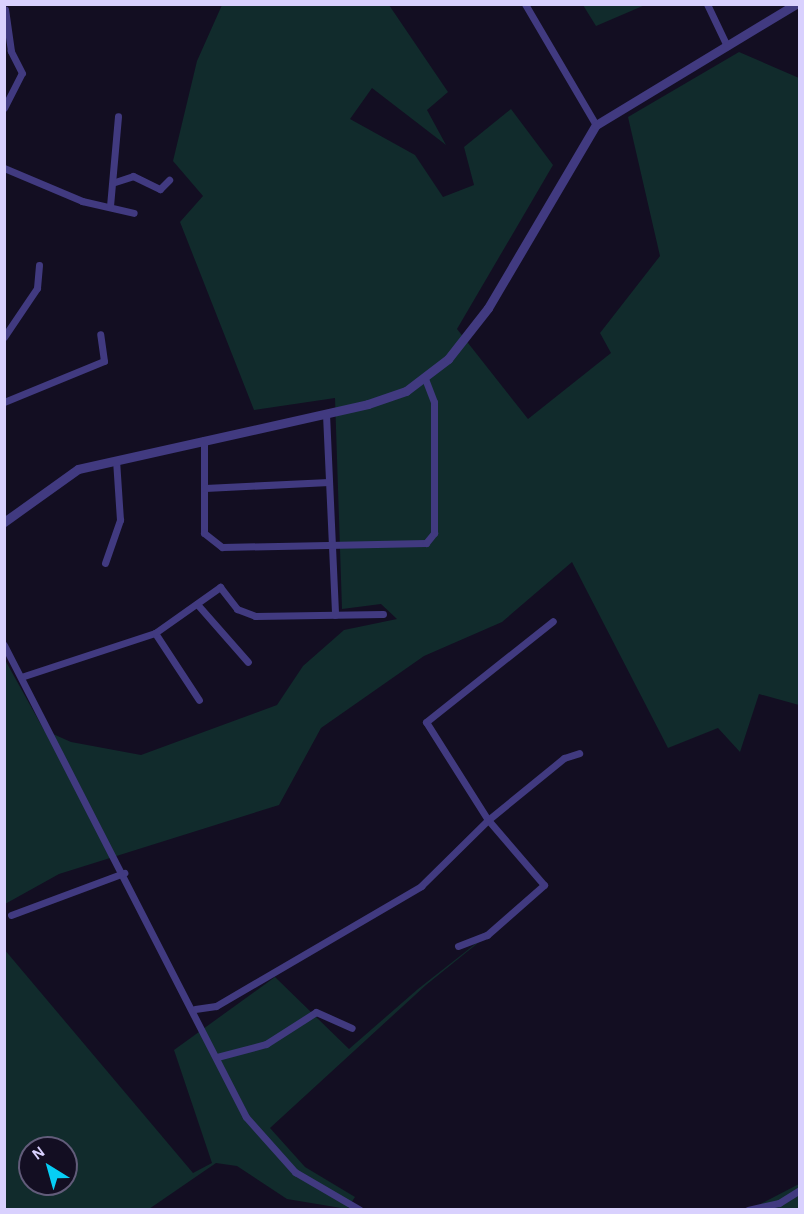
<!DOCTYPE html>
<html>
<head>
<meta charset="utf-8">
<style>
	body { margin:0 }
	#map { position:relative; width:804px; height:1214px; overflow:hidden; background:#130e22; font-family:"Alegreya Sans",sans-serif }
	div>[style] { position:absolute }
	.green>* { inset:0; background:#112b2c }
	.minor>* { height:7px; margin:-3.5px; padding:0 3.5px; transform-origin:3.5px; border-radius:3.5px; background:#413a80 }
	.tertiary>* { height:9px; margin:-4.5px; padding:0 4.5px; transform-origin:4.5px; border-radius:4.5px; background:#413a80 }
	span { translate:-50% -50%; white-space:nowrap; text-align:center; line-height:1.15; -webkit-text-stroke:6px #130e22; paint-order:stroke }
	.frame { position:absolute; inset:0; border:6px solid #d9d1fe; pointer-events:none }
	.north { position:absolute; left:18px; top:1136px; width:60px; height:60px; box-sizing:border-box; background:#130e22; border:2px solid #625c7a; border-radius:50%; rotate:323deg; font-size:16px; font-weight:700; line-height:24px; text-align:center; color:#d9d1fe }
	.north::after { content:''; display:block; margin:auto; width:21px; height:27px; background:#06cef5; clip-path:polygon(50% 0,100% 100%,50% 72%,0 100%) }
</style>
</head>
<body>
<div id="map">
	<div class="green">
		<i style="clip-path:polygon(222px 5px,389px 5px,448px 92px,427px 110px,446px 145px,372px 88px,350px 119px,415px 155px,443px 197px,474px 185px,464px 147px,511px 109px,553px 165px,457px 329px,528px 419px,611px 353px,600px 333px,660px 256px,628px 117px,739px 52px,799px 78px,799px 705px,759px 694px,740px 752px,718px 728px,668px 748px,572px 562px,502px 622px,424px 656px,321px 728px,279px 805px,59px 874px,5px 904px,4px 658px,44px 730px,71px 742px,141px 755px,277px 705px,303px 666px,344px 630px,397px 619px,381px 604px,342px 609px,335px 398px,254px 410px,180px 222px,203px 196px,173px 161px,197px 61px)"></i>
		<i style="clip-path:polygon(583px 5px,645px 5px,596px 26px)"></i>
		<i style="clip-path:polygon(evenodd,525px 905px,426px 985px,270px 1128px,305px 1167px,355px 1197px,347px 1209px,287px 1199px,237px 1166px,216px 1163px,149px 1209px,5px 1209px,4px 949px,193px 1173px,212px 1163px,174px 1050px,275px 977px,349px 1049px,418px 989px,525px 905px,30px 1148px,66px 1148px,66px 1184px,30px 1184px,30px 1148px)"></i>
		<i style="clip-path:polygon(799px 1184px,799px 1209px,751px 1209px)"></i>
	</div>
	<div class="minor">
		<i style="left:525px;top:4px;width:140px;rotate:59.6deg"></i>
		<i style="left:707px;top:4px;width:47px;rotate:64.5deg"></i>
		<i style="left:4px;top:108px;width:39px;rotate:-63deg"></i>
		<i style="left:22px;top:73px;width:25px;rotate:-117deg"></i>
		<i style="left:11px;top:51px;width:42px;rotate:-98.1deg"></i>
		<i style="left:4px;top:168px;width:85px;rotate:22.9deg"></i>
		<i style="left:82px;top:201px;width:53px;rotate:13deg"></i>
		<i style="left:115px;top:182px;width:19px;rotate:-18deg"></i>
		<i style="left:133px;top:176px;width:30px;rotate:26deg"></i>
		<i style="left:160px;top:189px;width:13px;rotate:-45deg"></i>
		<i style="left:110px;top:206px;width:90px;rotate:-84.9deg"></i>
		<i style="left:4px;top:337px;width:59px;rotate:-56deg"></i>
		<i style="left:37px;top:288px;width:23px;rotate:-85deg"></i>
		<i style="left:4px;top:402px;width:108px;rotate:-22.3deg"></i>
		<i style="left:104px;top:361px;width:27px;rotate:-98deg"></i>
		<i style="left:326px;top:414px;width:201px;rotate:87.4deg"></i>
		<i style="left:204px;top:440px;width:93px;rotate:90deg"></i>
		<i style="left:204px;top:533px;width:23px;rotate:38deg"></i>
		<i style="left:222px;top:547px;width:204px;rotate:-1.1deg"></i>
		<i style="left:426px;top:543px;width:13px;rotate:-51deg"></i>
		<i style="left:434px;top:533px;width:131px;rotate:-90deg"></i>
		<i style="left:434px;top:402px;width:26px;rotate:-111deg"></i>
		<i style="left:205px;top:488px;width:124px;rotate:-2.8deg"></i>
		<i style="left:105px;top:563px;width:46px;rotate:-70.8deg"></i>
		<i style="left:120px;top:520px;width:60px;rotate:-93.8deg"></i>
		<i style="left:197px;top:604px;width:77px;rotate:48.7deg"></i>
		<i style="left:155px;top:633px;width:80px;rotate:56.7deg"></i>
		<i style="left:4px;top:645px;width:530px;rotate:62.86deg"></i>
		<i style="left:246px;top:1117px;width:74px;rotate:48.3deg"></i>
		<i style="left:295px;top:1172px;width:75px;rotate:30.3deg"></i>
		<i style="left:21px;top:677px;width:141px;rotate:-18.2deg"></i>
		<i style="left:155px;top:633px;width:80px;rotate:-35.3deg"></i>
		<i style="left:220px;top:587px;width:28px;rotate:52deg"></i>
		<i style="left:237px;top:609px;width:19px;rotate:21deg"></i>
		<i style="left:255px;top:616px;width:128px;rotate:-0.9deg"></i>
		<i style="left:11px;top:915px;width:121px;rotate:-20.4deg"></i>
		<i style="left:458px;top:946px;width:31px;rotate:-21deg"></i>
		<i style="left:487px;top:935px;width:76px;rotate:-41.3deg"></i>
		<i style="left:544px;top:885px;width:86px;rotate:-130.7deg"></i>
		<i style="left:488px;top:820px;width:116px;rotate:-122.3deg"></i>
		<i style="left:426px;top:722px;width:162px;rotate:-38.5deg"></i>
		<i style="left:195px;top:1009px;width:21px;rotate:-8deg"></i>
		<i style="left:216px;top:1006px;width:238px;rotate:-30.3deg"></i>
		<i style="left:421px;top:886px;width:94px;rotate:-44.6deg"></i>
		<i style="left:488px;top:820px;width:98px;rotate:-39.2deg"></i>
		<i style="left:564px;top:758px;width:16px;rotate:-18deg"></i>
		<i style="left:217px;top:1057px;width:51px;rotate:-14.9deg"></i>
		<i style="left:266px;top:1044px;width:59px;rotate:-32.6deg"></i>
		<i style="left:316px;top:1012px;width:39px;rotate:24deg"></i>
		<i style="left:748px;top:1210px;width:32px;rotate:-13deg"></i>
		<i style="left:779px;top:1203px;width:25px;rotate:-32deg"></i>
	</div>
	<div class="tertiary">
		<i style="left:4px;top:522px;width:91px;rotate:-35.6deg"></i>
		<i style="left:78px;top:469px;width:297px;rotate:-12.6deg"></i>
		<i style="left:368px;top:404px;width:40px;rotate:-18.9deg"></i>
		<i style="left:406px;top:391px;width:53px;rotate:-37.3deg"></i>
		<i style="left:448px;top:359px;width:65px;rotate:-51.9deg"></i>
		<i style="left:488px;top:308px;width:212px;rotate:-59.5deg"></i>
		<i style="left:596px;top:125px;width:234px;rotate:-31.2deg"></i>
	</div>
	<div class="frame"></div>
	<div class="north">N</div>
</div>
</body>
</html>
